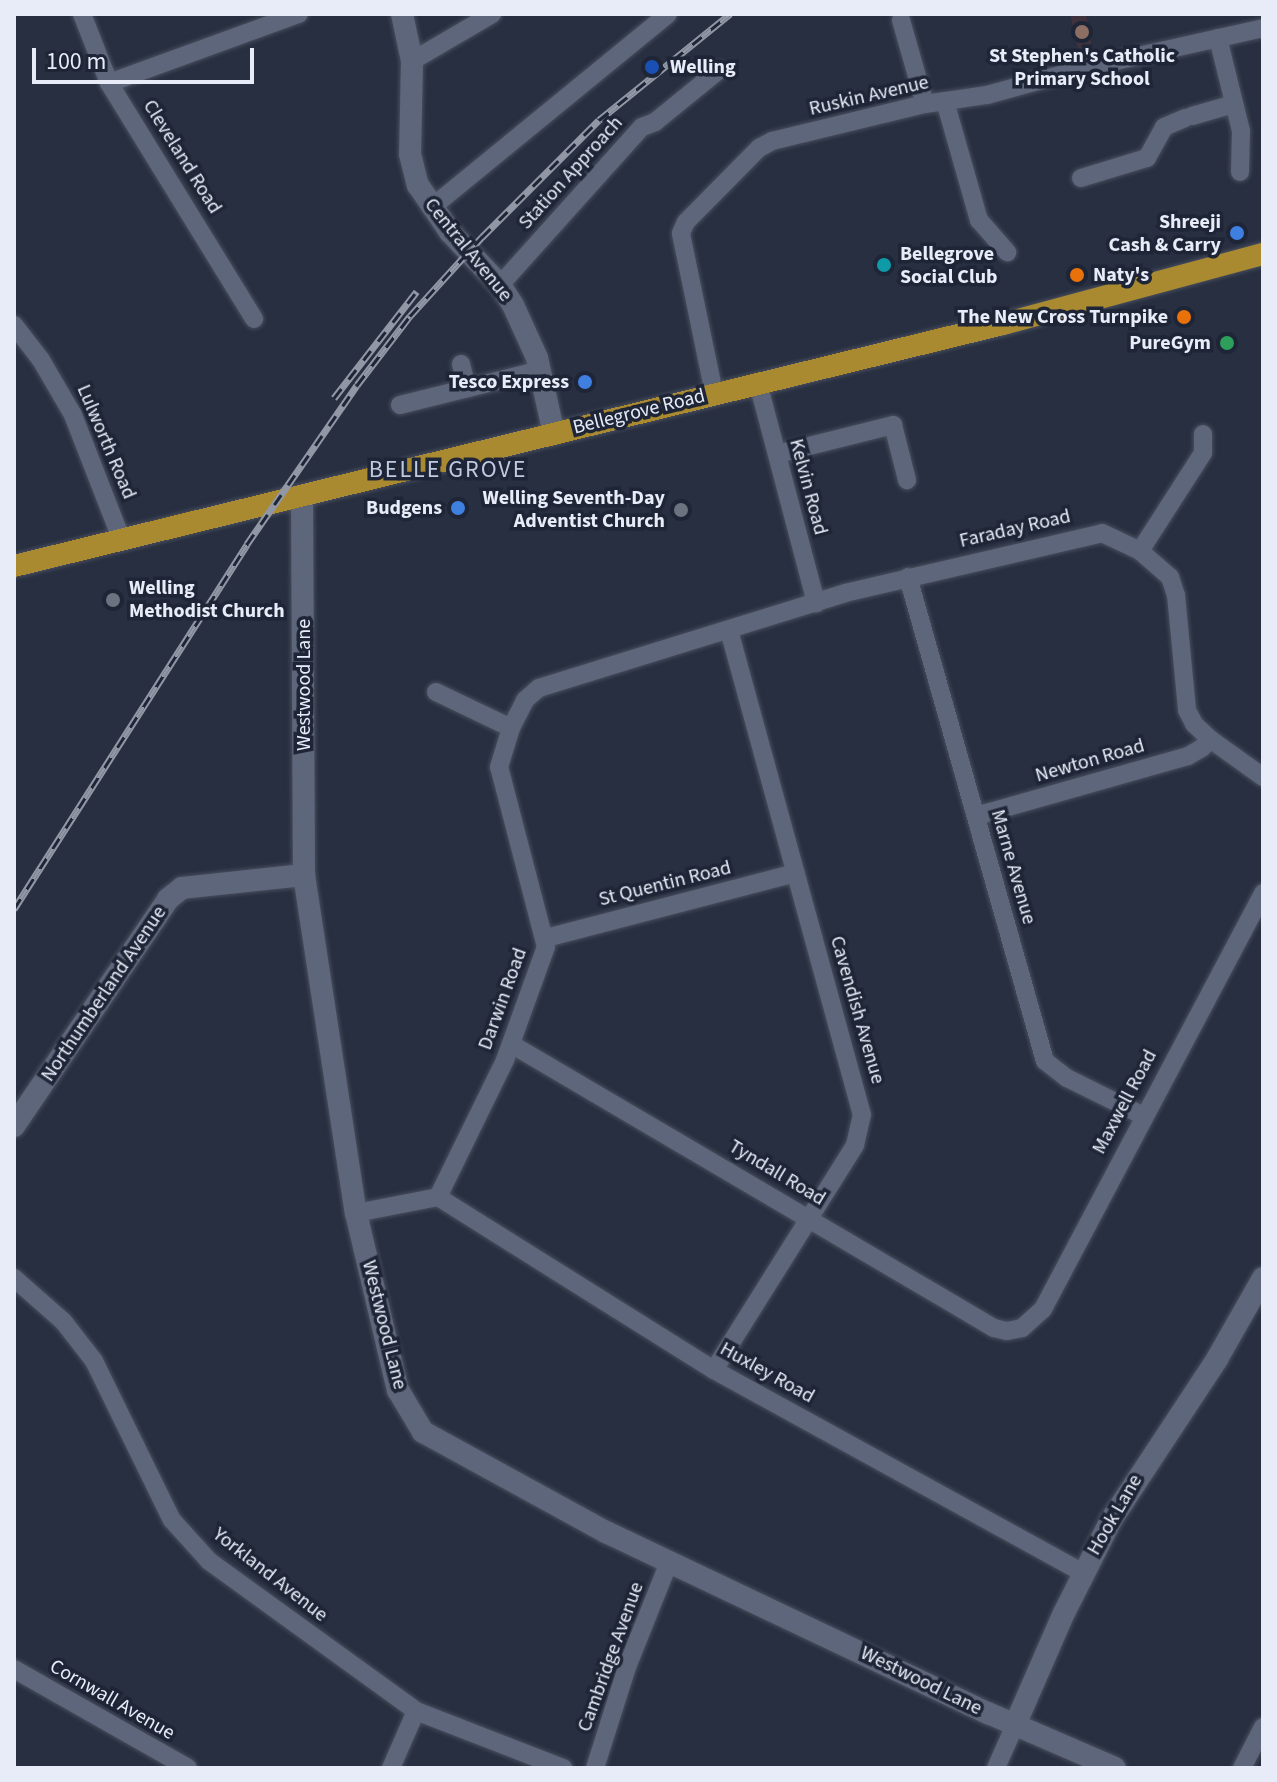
<!DOCTYPE html>
<html>
<head>
<meta charset="utf-8">
<style>
	body { margin:0 }
	#map { position:relative; width:1277px; height:1782px; overflow:hidden; background:#272f40; font-family:"Source Sans 3",sans-serif }
	div>[style] { position:absolute }
	.education>* { inset:0; background:#3f313e }
	.roads { filter:drop-shadow(0 0 2px #484e5d) drop-shadow(0 0 2px #484e5d) }
	.minor>* { height:18px; margin:-9px; padding:0 9px; transform-origin:9px; border-radius:9px; background:#5d667a }
	.tertiary>* { height:22px; margin:-11px; padding:0 11px; transform-origin:11px; border-radius:11px; background:#5d667a }
	.primary>* { height:22px; margin:-11px; padding:0 11px; transform-origin:11px; border-radius:11px; background:#aa8a31 }
	.rail>* { height:7px; margin-top:-3.5px; transform-origin:0; background:repeating-linear-gradient(90deg,#1e2536 0 12px,#9197a5 0 24px); box-sizing:border-box; border-block:2px solid #9197a5 }
	.dots>* { width:22px; height:22px; translate:-50% -50%; box-sizing:border-box; border:4px solid #1e2536; border-radius:50% }
	span { translate:-50% -50%; white-space:nowrap; text-align:center; line-height:1.15; -webkit-text-stroke:7px #1e2536; paint-order:stroke }
	.poi-label { font-size:20px; color:#e7ecf8; font-weight:700 }
	.left { translate:0 -50%; text-align:left }
	.right { translate:-100% -50%; text-align:right }
	.street-label { font-size:20px; color:#e7ecf8 }
	.quarter-label { font-size:24px; color:#bfc9e0; letter-spacing:2px }
	.frame { position:absolute; inset:0; border:16px solid #e7ecf8; pointer-events:none }
	.scale { position:absolute; left:32px; top:48px; width:222px; height:36px; box-sizing:border-box; border:4px solid #e7ecf8; border-top:0; padding-left:10px; font-size:24px; line-height:28px; white-space:nowrap; color:#e7ecf8; -webkit-text-stroke:6px #1e2536; paint-order:stroke }
</style>
</head>
<body>
<div id="map">
	<div class="education">
		<i style="clip-path:polygon(1070px 14px,1086px 14px,1093px 51px,1079px 54px)"></i>
	</div>
	<div class="roads">
		<div class="minor">
			<i style="left:82px;top:14px;width:74px;rotate:68.6deg"></i>
			<i style="left:109px;top:83px;width:277px;rotate:58.4deg"></i>
			<i style="left:901px;top:20px;width:87px;rotate:74.1deg"></i>
			<i style="left:1218px;top:38px;width:96px;rotate:76.1deg"></i>
			<i style="left:1241px;top:131px;width:41px;rotate:91.4deg"></i>
			<i style="left:412px;top:61px;width:93px;rotate:-30.4deg"></i>
			<i style="left:109px;top:83px;width:202px;rotate:-20deg"></i>
			<i style="left:945px;top:101px;width:124px;rotate:74.1deg"></i>
			<i style="left:979px;top:220px;width:43px;rotate:48.8deg"></i>
			<i style="left:1192px;top:116px;width:44px;rotate:-15.9deg"></i>
			<i style="left:1081px;top:178px;width:69px;rotate:-16.9deg"></i>
			<i style="left:1147px;top:158px;width:35px;rotate:-61deg"></i>
			<i style="left:1164px;top:127px;width:23px;rotate:-23deg"></i>
			<i style="left:431px;top:208px;width:306px;rotate:-39.3deg"></i>
			<i style="left:500px;top:285px;width:212px;rotate:-48.1deg"></i>
			<i style="left:642px;top:127px;width:14px;rotate:-21deg"></i>
			<i style="left:655px;top:122px;width:82px;rotate:-39.1deg"></i>
			<i style="left:14px;top:325px;width:44px;rotate:52.4deg"></i>
			<i style="left:41px;top:360px;width:64px;rotate:59.8deg"></i>
			<i style="left:73px;top:415px;width:135px;rotate:68.7deg"></i>
			<i style="left:461px;top:364px;width:25px;rotate:76deg"></i>
			<i style="left:758px;top:383px;width:228px;rotate:75.2deg"></i>
			<i style="left:714px;top:393px;width:163px;rotate:-101.7deg"></i>
			<i style="left:681px;top:233px;width:12px;rotate:-66deg"></i>
			<i style="left:686px;top:222px;width:104px;rotate:-45.4deg"></i>
			<i style="left:759px;top:148px;width:15px;rotate:-28deg"></i>
			<i style="left:772px;top:141px;width:157px;rotate:-13.6deg"></i>
			<i style="left:925px;top:104px;width:63px;rotate:-8.3deg"></i>
			<i style="left:987px;top:95px;width:106px;rotate:-15.4deg"></i>
			<i style="left:1089px;top:67px;width:178px;rotate:-12.6deg"></i>
			<i style="left:400px;top:405px;width:144px;rotate:-14deg"></i>
			<i style="left:777px;top:454px;width:120px;rotate:-14deg"></i>
			<i style="left:893px;top:425px;width:57px;rotate:75.7deg"></i>
			<i style="left:1140px;top:551px;width:117px;rotate:-57.3deg"></i>
			<i style="left:1203px;top:453px;width:19px;rotate:-90deg"></i>
			<i style="left:908px;top:577px;width:503px;rotate:74.2deg"></i>
			<i style="left:1045px;top:1061px;width:28px;rotate:38deg"></i>
			<i style="left:1067px;top:1078px;width:84px;rotate:26.3deg"></i>
			<i style="left:436px;top:692px;width:83px;rotate:25.6deg"></i>
			<i style="left:511px;top:728px;width:31px;rotate:-63deg"></i>
			<i style="left:525px;top:700px;width:18px;rotate:-41deg"></i>
			<i style="left:539px;top:688px;width:320px;rotate:-17.2deg"></i>
			<i style="left:845px;top:593px;width:264px;rotate:-13.1deg"></i>
			<i style="left:1102px;top:533px;width:42px;rotate:25.3deg"></i>
			<i style="left:1140px;top:551px;width:40px;rotate:41deg"></i>
			<i style="left:1170px;top:577px;width:19px;rotate:72deg"></i>
			<i style="left:1176px;top:595px;width:116px;rotate:84.5deg"></i>
			<i style="left:1187px;top:710px;width:16px;rotate:63deg"></i>
			<i style="left:1194px;top:724px;width:22px;rotate:43deg"></i>
			<i style="left:1210px;top:739px;width:65px;rotate:35.6deg"></i>
			<i style="left:976px;top:816px;width:220px;rotate:-15.8deg"></i>
			<i style="left:1188px;top:756px;width:16px;rotate:-30deg"></i>
			<i style="left:1202px;top:748px;width:12px;rotate:-48deg"></i>
			<i style="left:546px;top:938px;width:258px;rotate:-14.6deg"></i>
			<i style="left:511px;top:1044px;width:560px;rotate:30.46deg"></i>
			<i style="left:994px;top:1328px;width:13px;rotate:13deg"></i>
			<i style="left:1007px;top:1331px;width:15px;rotate:-11deg"></i>
			<i style="left:1022px;top:1328px;width:28px;rotate:-42deg"></i>
			<i style="left:1043px;top:1309px;width:471px;rotate:-62.1deg"></i>
			<i style="left:438px;top:1197px;width:326px;rotate:32.1deg"></i>
			<i style="left:714px;top:1370px;width:421px;rotate:28.8deg"></i>
			<i style="left:438px;top:1197px;width:153px;rotate:-63.9deg"></i>
			<i style="left:505px;top:1060px;width:120px;rotate:-70.1deg"></i>
			<i style="left:546px;top:947px;width:186px;rotate:-104.6deg"></i>
			<i style="left:499px;top:767px;width:41px;rotate:-72.9deg"></i>
			<i style="left:356px;top:1213px;width:84px;rotate:-11deg"></i>
			<i style="left:14px;top:1278px;width:65px;rotate:41.3deg"></i>
			<i style="left:63px;top:1321px;width:51px;rotate:52.2deg"></i>
			<i style="left:94px;top:1361px;width:177px;rotate:63.9deg"></i>
			<i style="left:172px;top:1520px;width:55px;rotate:47.9deg"></i>
			<i style="left:209px;top:1561px;width:256px;rotate:35.9deg"></i>
			<i style="left:416px;top:1711px;width:158px;rotate:21.2deg"></i>
			<i style="left:714px;top:1370px;width:266px;rotate:-57.9deg"></i>
			<i style="left:855px;top:1145px;width:31px;rotate:-77deg"></i>
			<i style="left:862px;top:1115px;width:503px;rotate:-105.34deg"></i>
			<i style="left:14px;top:1669px;width:200px;rotate:29.6deg"></i>
			<i style="left:391px;top:1768px;width:62px;rotate:-66.3deg"></i>
			<i style="left:595px;top:1768px;width:106px;rotate:-72.4deg"></i>
			<i style="left:627px;top:1667px;width:113px;rotate:-68.2deg"></i>
			<i style="left:996px;top:1768px;width:47px;rotate:-66.2deg"></i>
			<i style="left:1242px;top:1768px;width:46px;rotate:-62.9deg"></i>
		</div>
		<div class="tertiary">
			<i style="left:402px;top:14px;width:48px;rotate:78deg"></i>
			<i style="left:412px;top:61px;width:93px;rotate:91.2deg"></i>
			<i style="left:410px;top:154px;width:32px;rotate:76deg"></i>
			<i style="left:418px;top:185px;width:57px;rotate:55.8deg"></i>
			<i style="left:450px;top:232px;width:73px;rotate:46.7deg"></i>
			<i style="left:500px;top:285px;width:24px;rotate:57deg"></i>
			<i style="left:513px;top:305px;width:58px;rotate:65.6deg"></i>
			<i style="left:537px;top:358px;width:78px;rotate:77.4deg"></i>
			<i style="left:302px;top:496px;width:379px;rotate:89.7deg"></i>
			<i style="left:304px;top:875px;width:342px;rotate:81.3deg"></i>
			<i style="left:356px;top:1213px;width:182px;rotate:76.7deg"></i>
			<i style="left:398px;top:1390px;width:49px;rotate:59.2deg"></i>
			<i style="left:423px;top:1432px;width:209px;rotate:28.7deg"></i>
			<i style="left:606px;top:1532px;width:423px;rotate:25.4deg"></i>
			<i style="left:988px;top:1713px;width:138px;rotate:23.4deg"></i>
			<i style="left:14px;top:1126px;width:274px;rotate:-55.8deg"></i>
			<i style="left:168px;top:899px;width:18px;rotate:-38deg"></i>
			<i style="left:182px;top:888px;width:123px;rotate:-6.1deg"></i>
			<i style="left:1015px;top:1725px;width:122px;rotate:-66.4deg"></i>
			<i style="left:1064px;top:1613px;width:104px;rotate:-63.2deg"></i>
			<i style="left:1111px;top:1520px;width:193px;rotate:-56.6deg"></i>
			<i style="left:1217px;top:1359px;width:93px;rotate:-60.4deg"></i>
		</div>
		<div class="primary">
			<i style="left:14px;top:566px;width:1018px;rotate:-13.75deg"></i>
			<i style="left:1003px;top:324px;width:269px;rotate:-15.1deg"></i>
		</div>
	</div>
	<div class="rail">
		<i style="left:334px;top:398px;width:135px;rotate:-52.2deg"></i>
		<i style="left:14px;top:909px;width:433px;rotate:-57.4deg"></i>
		<i style="left:247px;top:544px;width:193px;rotate:-55.3deg"></i>
		<i style="left:357px;top:385px;width:87px;rotate:-52.5deg"></i>
		<i style="left:410px;top:316px;width:107px;rotate:-47.7deg"></i>
		<i style="left:482px;top:237px;width:165px;rotate:-45deg"></i>
		<i style="left:599px;top:120px;width:169px;rotate:-39deg"></i>
	</div>
	<div class="dots">
		<i style="left:1082px;top:32px;background:#8d6e63"></i>
		<i style="left:652px;top:67px;background:#1a4fb4"></i>
		<i style="left:1237px;top:233px;background:#3f7fe0"></i>
		<i style="left:884px;top:265px;background:#0f9aa8"></i>
		<i style="left:1077px;top:275px;background:#e8710a"></i>
		<i style="left:1184px;top:317px;background:#e8710a"></i>
		<i style="left:1227px;top:343px;background:#2e9e5b"></i>
		<i style="left:585px;top:382px;background:#3f7fe0"></i>
		<i style="left:458px;top:508px;background:#3f7fe0"></i>
		<i style="left:681px;top:510px;background:#6b7280"></i>
		<i style="left:113px;top:600px;background:#6b7280"></i>
	</div>
	<div class="poi-label">
		<span style="left:1082px;top:68px">St Stephen's Catholic<br>Primary School</span>
		<span class="left" style="left:670px;top:67px">Welling</span>
		<span class="right" style="left:1221px;top:234px">Shreeji<br>Cash &amp; Carry</span>
		<span class="left" style="left:900px;top:266px">Bellegrove<br>Social Club</span>
		<span class="left" style="left:1093px;top:275px">Naty's</span>
		<span class="right" style="left:1168px;top:317px">The New Cross Turnpike</span>
		<span class="right" style="left:1211px;top:343px">PureGym</span>
		<span class="right" style="left:569px;top:382px">Tesco Express</span>
		<span class="right" style="left:665px;top:510px">Welling Seventh-Day<br>Adventist Church</span>
		<span class="right" style="left:442px;top:508px">Budgens</span>
		<span class="left" style="left:129px;top:600px">Welling<br>Methodist Church</span>
	</div>
	<div class="street-label">
		<span style="left:869px;top:96px;rotate:-13deg">Ruskin Avenue</span>
		<span style="left:182px;top:157px;rotate:58deg">Cleveland Road</span>
		<span style="left:571px;top:173px;rotate:-48deg">Station Approach</span>
		<span style="left:468px;top:250px;rotate:51deg">Central Avenue</span>
		<span style="left:639px;top:412px;rotate:-14deg">Bellegrove Road</span>
		<span style="left:106px;top:442px;rotate:67deg">Lulworth Road</span>
		<span style="left:808px;top:487px;rotate:75deg">Kelvin Road</span>
		<span style="left:1015px;top:529px;rotate:-13deg">Faraday Road</span>
		<span style="left:304px;top:685px;rotate:-90deg">Westwood Lane</span>
		<span style="left:1090px;top:761px;rotate:-16deg">Newton Road</span>
		<span style="left:1013px;top:867px;rotate:74deg">Marne Avenue</span>
		<span style="left:665px;top:884px;rotate:-14deg">St Quentin Road</span>
		<span style="left:104px;top:994px;rotate:-56deg">Northumberland Avenue</span>
		<span style="left:503px;top:999px;rotate:-70deg">Darwin Road</span>
		<span style="left:857px;top:1010px;rotate:74deg">Cavendish Avenue</span>
		<span style="left:1125px;top:1102px;rotate:-62deg">Maxwell Road</span>
		<span style="left:777px;top:1173px;rotate:31deg">Tyndall Road</span>
		<span style="left:384px;top:1325px;rotate:76deg">Westwood Lane</span>
		<span style="left:767px;top:1373px;rotate:29deg">Huxley Road</span>
		<span style="left:1115px;top:1515px;rotate:-60deg">Hook Lane</span>
		<span style="left:270px;top:1575px;rotate:38deg">Yorkland Avenue</span>
		<span style="left:611px;top:1657px;rotate:-70deg">Cambridge Avenue</span>
		<span style="left:921px;top:1681px;rotate:26deg">Westwood Lane</span>
		<span style="left:112px;top:1700px;rotate:30deg">Cornwall Avenue</span>
	</div>
	<div class="quarter-label">
		<span style="left:448px;top:470px">BELLE GROVE</span>
	</div>
	<div class="frame"></div>
	<div class="scale">100 m</div>
</div>
</body>
</html>
